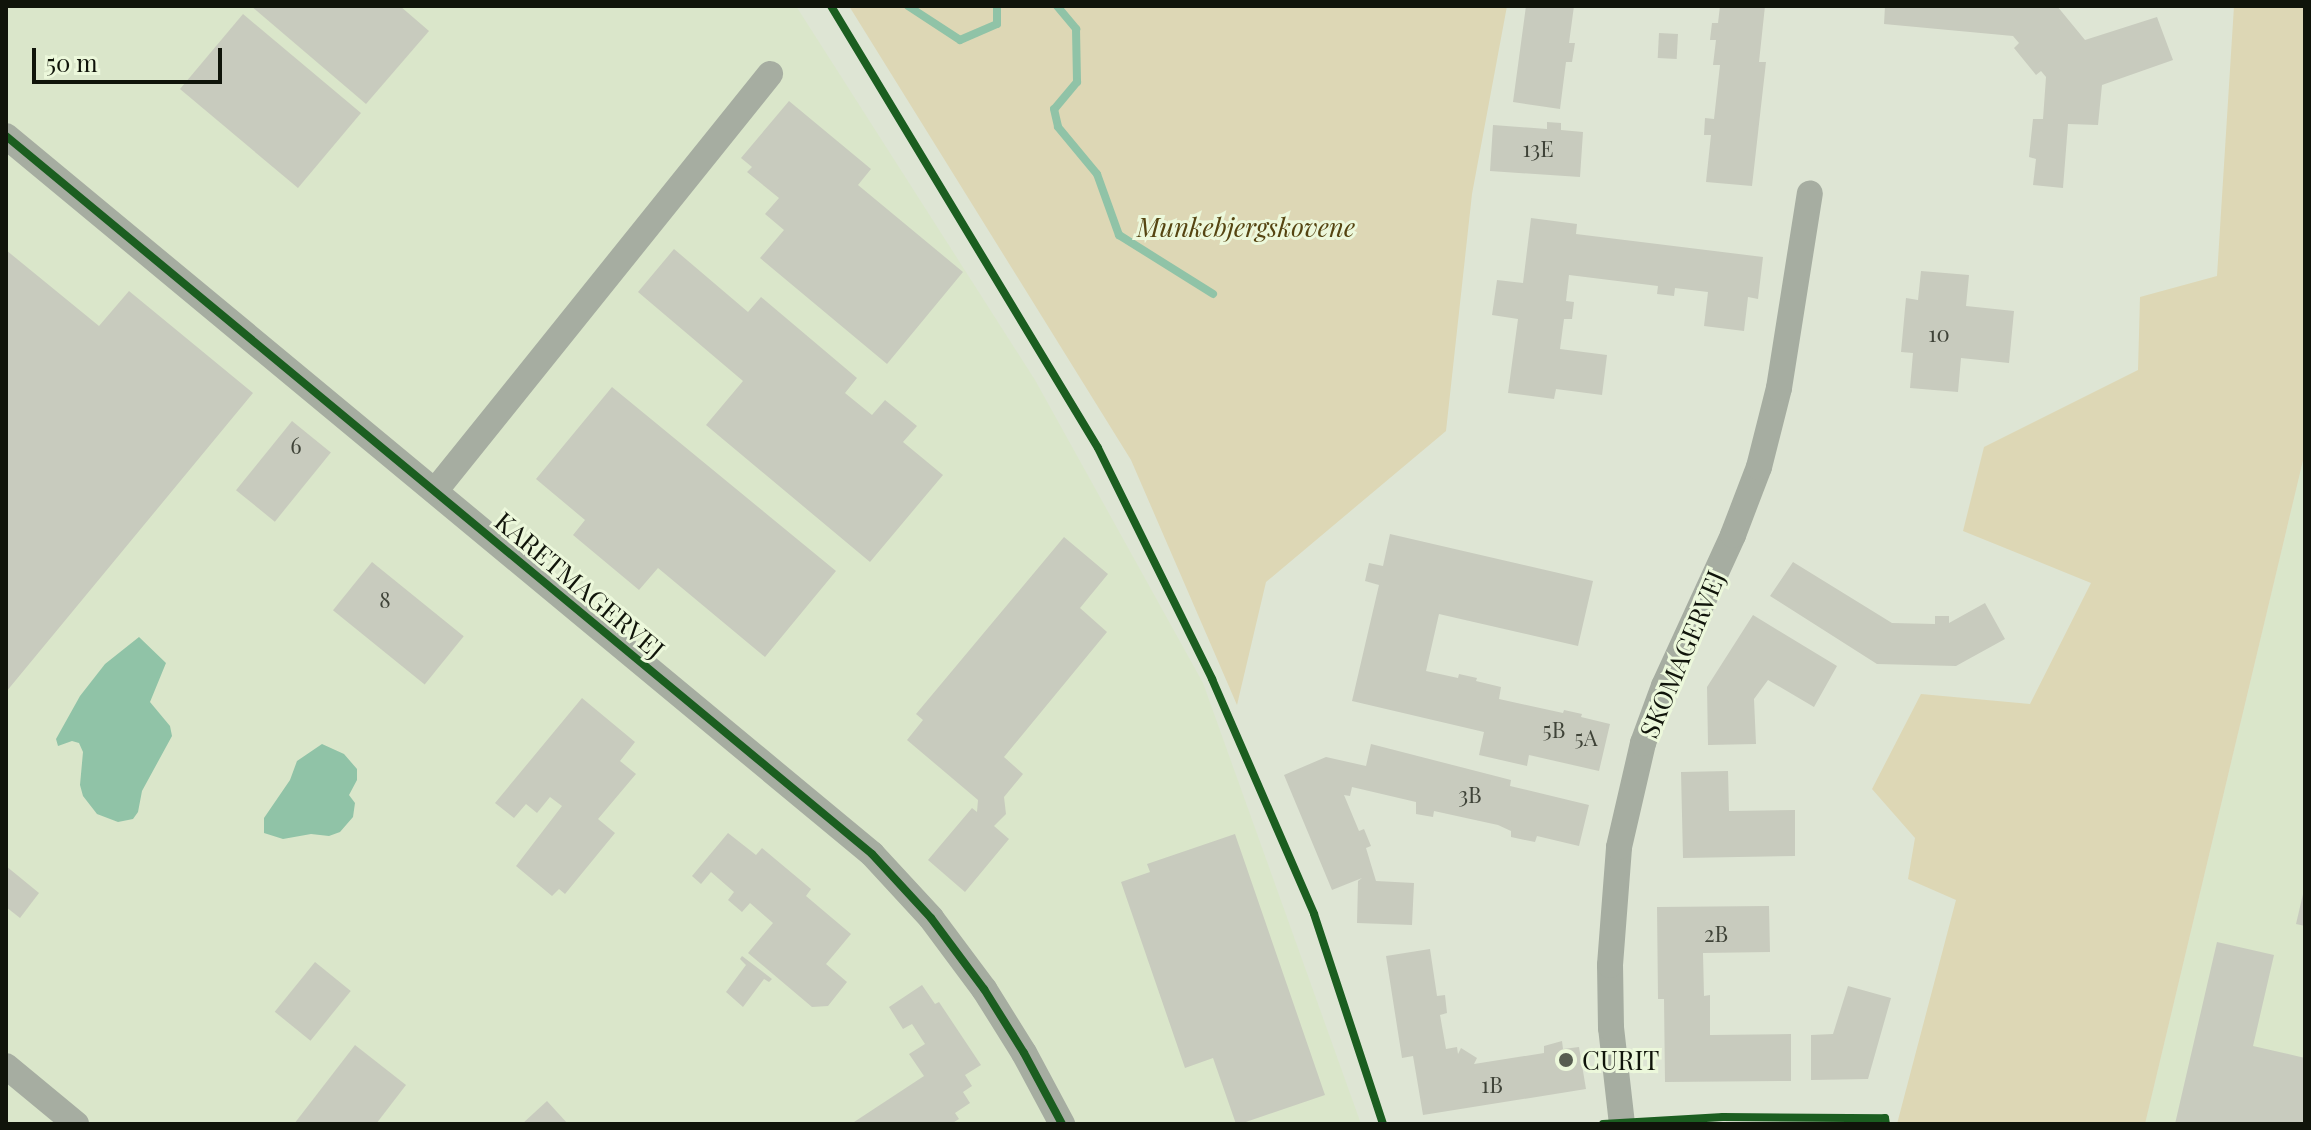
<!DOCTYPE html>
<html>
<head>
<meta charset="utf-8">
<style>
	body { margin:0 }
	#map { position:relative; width:2311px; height:1130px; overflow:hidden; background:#dee5d4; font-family:"Playfair Display",serif }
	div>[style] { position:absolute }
	.built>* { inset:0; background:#dae6ca }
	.green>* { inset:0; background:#ddd7b5 }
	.water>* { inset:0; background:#90c3a7 }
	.stream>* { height:8px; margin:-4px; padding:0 4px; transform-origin:4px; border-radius:4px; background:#90c3a7 }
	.building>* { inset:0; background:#c8cbbe; transform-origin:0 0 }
	.minor>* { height:26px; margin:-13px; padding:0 13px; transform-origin:13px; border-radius:13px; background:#a6ada1 }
	.cycleway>* { height:8px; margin:-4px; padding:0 4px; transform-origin:4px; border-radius:4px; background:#1b5e20 }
	.dots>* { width:22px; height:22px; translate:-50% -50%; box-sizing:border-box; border:4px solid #ecf8db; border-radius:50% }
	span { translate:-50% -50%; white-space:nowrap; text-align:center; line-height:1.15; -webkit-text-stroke:6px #ecf8db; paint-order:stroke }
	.number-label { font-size:22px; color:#3f4338 }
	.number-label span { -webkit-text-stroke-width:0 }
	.park-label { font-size:26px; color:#541; font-style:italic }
	.street-label { font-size:26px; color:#10140a }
	.poi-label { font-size:26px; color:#10140a }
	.left { translate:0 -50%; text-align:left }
	.frame { position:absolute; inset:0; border:8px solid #10140a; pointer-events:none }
	.scale { position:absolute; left:32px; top:48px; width:190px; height:36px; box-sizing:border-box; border:4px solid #10140a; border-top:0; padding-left:10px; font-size:24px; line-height:28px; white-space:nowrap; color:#10140a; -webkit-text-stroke:6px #ecf8db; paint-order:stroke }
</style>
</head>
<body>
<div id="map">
	<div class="built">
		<i style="clip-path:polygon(6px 6px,796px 6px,1035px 380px,1203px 683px,1361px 1124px,6px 1124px)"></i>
		<i style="clip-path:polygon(2305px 452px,2305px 1124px,2145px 1124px)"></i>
	</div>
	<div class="green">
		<i style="clip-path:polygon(849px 6px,1507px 6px,1472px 194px,1446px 431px,1266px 582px,1237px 705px,1131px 460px)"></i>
		<i style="clip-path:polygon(2234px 6px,2305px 6px,2305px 452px,2145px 1124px,1897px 1124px,1956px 900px,1908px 879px,1915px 838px,1872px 789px,1921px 694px,2030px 704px,2091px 583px,1963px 531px,1984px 447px,2138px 370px,2140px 297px,2217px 276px)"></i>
	</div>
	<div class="water">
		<i style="clip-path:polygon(139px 637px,166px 663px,150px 702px,170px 726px,172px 736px,142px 791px,138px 812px,133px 819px,118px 822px,97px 814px,83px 796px,80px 785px,83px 752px,79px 743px,72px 741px,58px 746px,56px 739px,80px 696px,105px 664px)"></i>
		<i style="clip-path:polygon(322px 744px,344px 754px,357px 769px,357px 780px,349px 795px,355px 803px,353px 817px,340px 832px,329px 836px,311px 834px,283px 839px,264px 833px,264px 818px,290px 780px,297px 761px)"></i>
	</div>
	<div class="stream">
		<i style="left:908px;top:6px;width:62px;rotate:33.2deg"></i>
		<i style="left:960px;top:40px;width:40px;rotate:-23.4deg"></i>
		<i style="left:997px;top:24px;width:18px;rotate:-90deg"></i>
		<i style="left:1057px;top:6px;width:30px;rotate:50deg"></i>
		<i style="left:1076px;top:29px;width:53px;rotate:88.9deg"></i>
		<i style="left:1077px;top:82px;width:35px;rotate:130deg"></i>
		<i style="left:1054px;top:109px;width:18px;rotate:77deg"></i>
		<i style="left:1058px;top:127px;width:61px;rotate:50.3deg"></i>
		<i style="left:1097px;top:174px;width:65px;rotate:70.2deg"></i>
		<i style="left:1119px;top:235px;width:111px;rotate:32.1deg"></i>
	</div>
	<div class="building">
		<i style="clip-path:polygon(251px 6px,400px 6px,429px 31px,366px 104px)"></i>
		<i style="clip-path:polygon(1526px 6px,1574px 6px,1569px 43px,1575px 43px,1572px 62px,1566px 62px,1560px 109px,1513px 102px)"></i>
		<i style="clip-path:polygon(1720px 6px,1765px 6px,1759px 62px,1766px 62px,1752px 186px,1706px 182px,1711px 135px,1704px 135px,1705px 118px,1714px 119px,1720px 65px,1713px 65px,1716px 40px,1710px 40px,1712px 23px,1718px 23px)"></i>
		<i style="clip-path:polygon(1885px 6px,2057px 6px,2085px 40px,2157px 17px,2173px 60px,2102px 85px,2098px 125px,2068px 124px,2063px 188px,2033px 185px,2036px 159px,2029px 157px,2033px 119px,2043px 119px,2046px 77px,2041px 71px,2036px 75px,2014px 48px,2019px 43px,2013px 36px,1884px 24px)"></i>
		<i style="left:243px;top:14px;width:154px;height:98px;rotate:40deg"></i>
		<i style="left:1659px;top:33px;width:19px;height:25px;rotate:3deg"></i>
		<i style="clip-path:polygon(789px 101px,871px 169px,858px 185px,963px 272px,887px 364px,760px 258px,784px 230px,765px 214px,779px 198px,747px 172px,752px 167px,741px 158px)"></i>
		<i style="clip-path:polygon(1547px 122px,1561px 123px,1561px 130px,1583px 132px,1580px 177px,1490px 171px,1493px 125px,1547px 129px)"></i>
		<i style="clip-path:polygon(1531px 218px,1577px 224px,1576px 234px,1763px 257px,1758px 299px,1748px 297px,1744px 331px,1704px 326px,1708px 292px,1675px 288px,1674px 296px,1657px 294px,1658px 286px,1569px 275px,1566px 301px,1574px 302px,1572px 319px,1564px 319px,1560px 349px,1607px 355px,1602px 395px,1556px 389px,1554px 399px,1508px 393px,1518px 319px,1492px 315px,1497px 280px,1523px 283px)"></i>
		<i style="clip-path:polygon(674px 249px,748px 312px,761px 297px,857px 378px,845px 393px,872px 415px,885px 400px,917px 426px,903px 442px,943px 475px,870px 562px,706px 425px,743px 381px,638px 292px)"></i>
		<i style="clip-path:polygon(6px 250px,99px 326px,129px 291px,253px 393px,6px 692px)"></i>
		<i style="clip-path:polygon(1921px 271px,1969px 275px,1966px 306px,2014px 311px,2009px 363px,1961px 358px,1958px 392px,1910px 388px,1913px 353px,1901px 352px,1906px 298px,1918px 300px)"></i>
		<i style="clip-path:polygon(612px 387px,836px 571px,765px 657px,658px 568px,639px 590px,573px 535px,585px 520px,536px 479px)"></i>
		<i style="left:292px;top:421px;width:50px;height:89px;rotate:39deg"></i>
		<i style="clip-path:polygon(1390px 534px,1593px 581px,1578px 646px,1439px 614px,1426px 671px,1458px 678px,1459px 674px,1477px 678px,1476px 681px,1501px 687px,1499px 699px,1563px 713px,1564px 710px,1582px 714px,1581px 717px,1610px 724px,1599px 771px,1529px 755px,1527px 766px,1479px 755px,1484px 732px,1352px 701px,1379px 585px,1365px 581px,1369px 563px,1383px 566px)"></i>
		<i style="clip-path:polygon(1064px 537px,1108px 574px,1080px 608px,1107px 632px,1004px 757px,1023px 774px,1004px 797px,1006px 814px,994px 826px,1009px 839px,965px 892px,928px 860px,972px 808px,977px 812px,978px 800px,907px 740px,923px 720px,916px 714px)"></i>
		<i style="left:372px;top:562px;width:118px;height:62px;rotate:39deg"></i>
		<i style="clip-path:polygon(1793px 562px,1892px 623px,1935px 624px,1935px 616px,1949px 616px,1949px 623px,1985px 603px,2005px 639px,1956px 666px,1877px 664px,1770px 596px)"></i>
		<i style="clip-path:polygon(1753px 615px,1837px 666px,1814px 707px,1768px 680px,1754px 699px,1756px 744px,1708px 745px,1707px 687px)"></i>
		<i style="clip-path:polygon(582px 698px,635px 742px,620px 761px,636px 774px,598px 819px,615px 833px,565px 894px,559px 889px,552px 896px,516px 866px,562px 806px,550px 797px,537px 813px,526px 804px,514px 818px,495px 803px)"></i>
		<i style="clip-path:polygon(1371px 744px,1511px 780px,1510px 786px,1589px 805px,1579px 846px,1537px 836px,1535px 842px,1511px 837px,1511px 831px,1498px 825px,1434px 811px,1433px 817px,1416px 814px,1416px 802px,1352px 787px,1350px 796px,1344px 795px,1359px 831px,1364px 829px,1371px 846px,1366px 848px,1376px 881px,1414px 883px,1412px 925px,1357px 923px,1358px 881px,1362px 878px,1332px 890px,1284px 775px,1326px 757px,1366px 766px)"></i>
		<i style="clip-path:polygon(1728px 771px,1729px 811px,1795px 810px,1795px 856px,1683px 858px,1681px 772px)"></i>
		<i style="clip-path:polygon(728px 833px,756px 855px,762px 848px,811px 889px,806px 896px,851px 934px,826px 964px,847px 982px,828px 1006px,812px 1007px,748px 953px,773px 923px,750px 903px,742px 912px,728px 900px,734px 892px,711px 872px,701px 884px,692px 876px)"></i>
		<i style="clip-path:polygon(1235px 834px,1325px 1095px,1240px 1124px,1236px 1124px,1213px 1058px,1185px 1068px,1121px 882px,1150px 872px,1147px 864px)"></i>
		<i style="clip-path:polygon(6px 866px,39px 893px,20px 918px,6px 907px)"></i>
		<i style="clip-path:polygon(2304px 890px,2305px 890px,2305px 926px,2296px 924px)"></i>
		<i style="clip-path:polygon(1769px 906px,1770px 952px,1703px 953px,1704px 996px,1710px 995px,1710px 1035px,1791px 1034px,1791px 1081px,1665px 1082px,1664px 999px,1658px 999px,1657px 907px)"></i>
		<i style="clip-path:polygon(2217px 942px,2274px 955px,2253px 1046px,2305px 1058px,2305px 1124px,2175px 1124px)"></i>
		<i style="clip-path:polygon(1430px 949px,1437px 996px,1445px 995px,1447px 1013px,1440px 1015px,1446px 1049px,1457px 1047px,1458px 1054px,1461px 1048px,1477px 1058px,1474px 1064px,1544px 1053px,1544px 1046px,1562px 1041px,1563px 1049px,1579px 1047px,1586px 1089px,1423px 1115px,1413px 1056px,1402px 1058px,1386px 956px)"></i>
		<i style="clip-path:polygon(742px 956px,772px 979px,769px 982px,764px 979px,743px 1007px,726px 992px,746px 965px,740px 959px)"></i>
		<i style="left:315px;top:962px;width:46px;height:64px;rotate:39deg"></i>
		<i style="clip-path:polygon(922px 985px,935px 1004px,939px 1002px,981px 1065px,965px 1075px,972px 1086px,963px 1092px,970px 1103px,955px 1113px,959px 1119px,951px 1124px,851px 1124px,924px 1076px,909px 1054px,925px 1044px,912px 1024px,903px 1029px,889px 1007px)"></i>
		<i style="clip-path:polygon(1848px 986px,1891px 998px,1868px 1079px,1811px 1080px,1811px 1035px,1833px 1034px)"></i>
		<i style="clip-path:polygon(355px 1045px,406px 1085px,376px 1124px,294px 1124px)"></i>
		<i style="clip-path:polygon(547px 1101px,568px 1124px,522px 1124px)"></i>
	</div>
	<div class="minor">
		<i style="left:6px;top:136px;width:1125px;rotate:39.66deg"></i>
		<i style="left:872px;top:854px;width:87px;rotate:47.3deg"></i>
		<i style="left:931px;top:918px;width:89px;rotate:53.3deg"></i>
		<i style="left:984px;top:989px;width:75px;rotate:58deg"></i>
		<i style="left:1024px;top:1053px;width:81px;rotate:61.8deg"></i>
		<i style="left:435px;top:491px;width:535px;rotate:-51.22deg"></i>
		<i style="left:6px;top:1066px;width:91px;rotate:39.6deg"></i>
		<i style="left:1622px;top:1124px;width:97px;rotate:-96.5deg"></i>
		<i style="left:1611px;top:1028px;width:63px;rotate:-90.9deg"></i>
		<i style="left:1610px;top:965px;width:118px;rotate:-85.6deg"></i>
		<i style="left:1619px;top:847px;width:107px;rotate:-77deg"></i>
		<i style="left:1643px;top:743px;width:61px;rotate:-69.8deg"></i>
		<i style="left:1664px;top:686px;width:166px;rotate:-65.4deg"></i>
		<i style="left:1733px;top:535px;width:73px;rotate:-69.1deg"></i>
		<i style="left:1759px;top:467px;width:81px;rotate:-75.8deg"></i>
		<i style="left:1779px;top:388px;width:197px;rotate:-81deg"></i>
	</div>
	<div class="cycleway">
		<i style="left:831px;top:6px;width:516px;rotate:58.86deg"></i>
		<i style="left:1098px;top:448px;width:258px;rotate:63.7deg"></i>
		<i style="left:1212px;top:679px;width:256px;rotate:66.5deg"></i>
		<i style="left:1314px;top:914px;width:221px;rotate:71.8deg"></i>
		<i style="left:6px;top:136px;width:1125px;rotate:39.66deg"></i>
		<i style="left:872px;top:854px;width:87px;rotate:47.3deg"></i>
		<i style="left:931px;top:918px;width:89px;rotate:53.3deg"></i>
		<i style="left:984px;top:989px;width:75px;rotate:58deg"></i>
		<i style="left:1024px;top:1053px;width:81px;rotate:61.8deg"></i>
		<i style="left:1603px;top:1124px;width:120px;rotate:-3.3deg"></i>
		<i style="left:1723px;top:1117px;width:162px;rotate:0.4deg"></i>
		<i style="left:1885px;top:1118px;width:6px;rotate:81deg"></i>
	</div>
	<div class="dots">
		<i style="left:1566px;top:1060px;background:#585d51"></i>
	</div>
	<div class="number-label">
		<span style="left:1538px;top:149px">13E</span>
		<span style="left:1939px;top:334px">10</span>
		<span style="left:296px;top:446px">6</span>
		<span style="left:385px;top:600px">8</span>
		<span style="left:1554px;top:730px">5B</span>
		<span style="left:1586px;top:738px">5A</span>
		<span style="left:1470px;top:795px">3B</span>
		<span style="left:1716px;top:934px">2B</span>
		<span style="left:1492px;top:1085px">1B</span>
	</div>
	<div class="park-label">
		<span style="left:1246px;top:227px">Munkebjergskovene</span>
	</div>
	<div class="street-label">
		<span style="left:580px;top:585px;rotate:40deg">KARETMAGERVEJ</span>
		<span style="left:1682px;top:654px;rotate:-67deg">SKOMAGERVEJ</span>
	</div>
	<div class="poi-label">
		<span class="left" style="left:1582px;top:1060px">CURIT</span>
	</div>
	<div class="frame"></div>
	<div class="scale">50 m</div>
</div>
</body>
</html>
